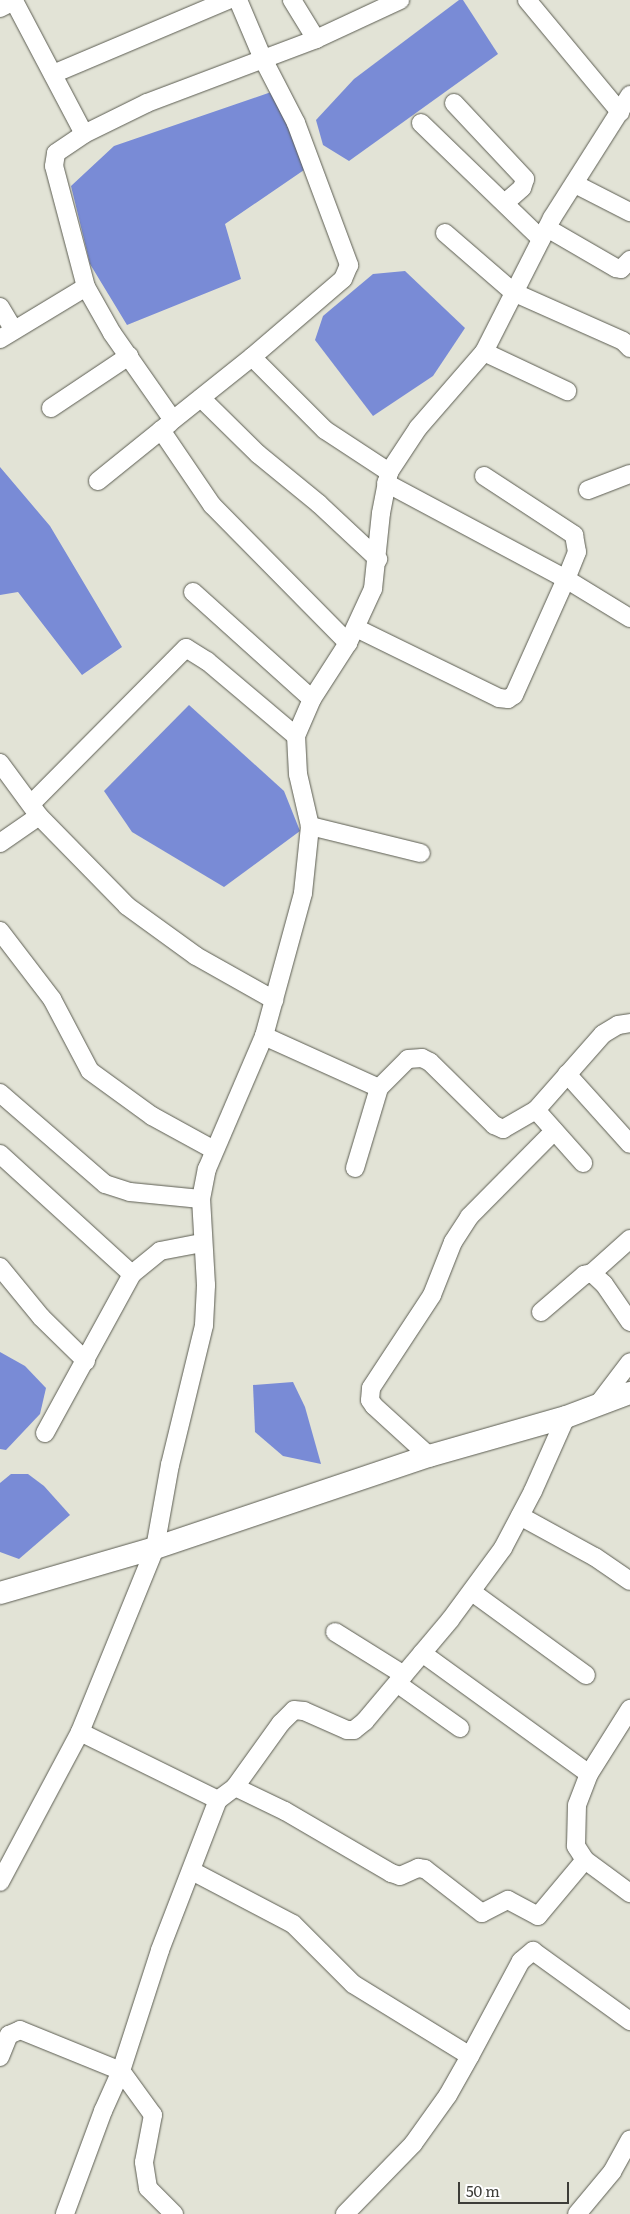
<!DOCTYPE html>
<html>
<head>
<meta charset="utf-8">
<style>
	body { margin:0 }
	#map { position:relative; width:630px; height:2214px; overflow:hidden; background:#e2e3d6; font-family:Literata,serif }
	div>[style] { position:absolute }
	.water>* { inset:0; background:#798bd6 }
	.roads { filter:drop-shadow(0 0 1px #5c5d52) drop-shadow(0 0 1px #5c5d52) }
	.minor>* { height:18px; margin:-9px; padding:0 9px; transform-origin:9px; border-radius:9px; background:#fff }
	.major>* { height:22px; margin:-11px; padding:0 11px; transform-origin:11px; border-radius:11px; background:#fff }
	span { translate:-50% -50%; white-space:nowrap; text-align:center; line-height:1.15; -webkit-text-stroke:4px #fff; paint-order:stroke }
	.scale { position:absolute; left:458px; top:2182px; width:111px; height:22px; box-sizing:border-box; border:2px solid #3d3d38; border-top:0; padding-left:6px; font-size:15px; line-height:18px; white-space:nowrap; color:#3d3d38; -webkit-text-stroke:4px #fff; paint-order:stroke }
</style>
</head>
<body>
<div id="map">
	<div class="water">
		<i style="clip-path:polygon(459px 0,463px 0,498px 54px,349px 161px,323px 145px,316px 120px,354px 79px)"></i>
		<i style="clip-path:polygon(277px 90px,304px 170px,225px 224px,241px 279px,127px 325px,90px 264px,71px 186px,114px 146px)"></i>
		<i style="clip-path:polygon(405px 271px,465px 328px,433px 376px,373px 416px,315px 340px,323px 316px,373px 274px)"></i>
		<i style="clip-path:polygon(0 467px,50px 526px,122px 647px,82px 675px,18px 592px,0 595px)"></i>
		<i style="clip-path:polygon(189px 705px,284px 791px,300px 831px,224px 887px,132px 832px,104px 791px)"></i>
		<i style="clip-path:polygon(0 1352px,25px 1366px,46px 1388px,40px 1414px,6px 1450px,0 1449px)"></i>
		<i style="clip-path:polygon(293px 1382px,305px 1407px,321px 1464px,283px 1456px,255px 1432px,253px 1385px)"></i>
		<i style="clip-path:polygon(11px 1474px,28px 1474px,44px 1486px,70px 1515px,19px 1559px,0 1552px,0 1483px)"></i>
	</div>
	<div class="roads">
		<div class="minor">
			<i style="left:238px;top:0;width:64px;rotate:67deg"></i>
			<i style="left:263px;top:59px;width:72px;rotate:62.7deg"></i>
			<i style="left:296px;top:123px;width:152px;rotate:69.5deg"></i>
			<i style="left:349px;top:265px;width:15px;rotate:113deg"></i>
			<i style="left:343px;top:279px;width:120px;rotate:139.4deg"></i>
			<i style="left:292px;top:0;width:46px;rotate:58.4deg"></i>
			<i style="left:527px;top:0;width:146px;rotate:50.3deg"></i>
			<i style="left:0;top:8px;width:16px;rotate:-27deg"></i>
			<i style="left:14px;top:1px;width:150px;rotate:62.2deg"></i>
			<i style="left:53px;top:74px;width:190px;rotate:-22.9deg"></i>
			<i style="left:454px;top:103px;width:104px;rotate:46.9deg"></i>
			<i style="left:525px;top:179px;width:9px;rotate:108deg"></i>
			<i style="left:522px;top:188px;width:23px;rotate:139deg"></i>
			<i style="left:421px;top:123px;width:167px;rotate:44deg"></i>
			<i style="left:575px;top:184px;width:62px;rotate:27deg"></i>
			<i style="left:547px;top:228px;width:80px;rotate:30.1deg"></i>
			<i style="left:616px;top:268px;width:5px;rotate:11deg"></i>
			<i style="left:621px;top:269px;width:13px;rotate:-45deg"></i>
			<i style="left:445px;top:233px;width:90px;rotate:40.9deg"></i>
			<i style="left:513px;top:292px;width:120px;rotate:24deg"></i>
			<i style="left:623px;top:341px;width:10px;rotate:45deg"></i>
			<i style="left:86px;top:287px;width:125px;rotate:-104.8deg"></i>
			<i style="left:54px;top:166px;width:13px;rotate:-81deg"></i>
			<i style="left:56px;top:153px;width:34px;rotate:-34deg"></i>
			<i style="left:84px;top:134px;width:70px;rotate:-26.2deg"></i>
			<i style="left:147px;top:103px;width:181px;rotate:-20.7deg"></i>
			<i style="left:316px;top:39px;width:93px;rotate:-24.9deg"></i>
			<i style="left:0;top:307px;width:27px;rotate:59deg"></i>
			<i style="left:0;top:339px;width:100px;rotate:-31.2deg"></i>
			<i style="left:86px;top:287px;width:53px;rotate:60.5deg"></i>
			<i style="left:112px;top:333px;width:106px;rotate:55deg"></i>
			<i style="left:173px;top:420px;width:101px;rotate:-38.6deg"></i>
			<i style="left:252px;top:357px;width:103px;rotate:45deg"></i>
			<i style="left:325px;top:430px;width:77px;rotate:33.3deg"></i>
			<i style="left:484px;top:352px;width:92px;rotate:25.2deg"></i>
			<i style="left:201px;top:398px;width:80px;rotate:44.5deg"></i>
			<i style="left:258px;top:454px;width:79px;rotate:39.3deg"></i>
			<i style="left:319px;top:504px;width:81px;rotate:43deg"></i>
			<i style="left:51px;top:408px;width:94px;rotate:-33.7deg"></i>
			<i style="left:161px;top:430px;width:91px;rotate:55.8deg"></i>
			<i style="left:212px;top:505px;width:194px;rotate:45.4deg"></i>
			<i style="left:484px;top:476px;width:108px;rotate:33.2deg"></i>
			<i style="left:574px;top:535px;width:17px;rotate:80deg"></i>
			<i style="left:577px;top:552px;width:29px;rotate:112deg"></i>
			<i style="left:566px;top:579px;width:75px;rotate:31.4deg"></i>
			<i style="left:98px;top:481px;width:92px;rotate:-38.9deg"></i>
			<i style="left:588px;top:490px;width:45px;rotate:-20.9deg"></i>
			<i style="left:193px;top:592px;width:160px;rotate:42deg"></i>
			<i style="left:356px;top:628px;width:159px;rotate:26.1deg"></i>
			<i style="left:499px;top:698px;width:9px;rotate:6deg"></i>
			<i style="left:508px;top:699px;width:7px;rotate:-34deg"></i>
			<i style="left:514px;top:695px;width:127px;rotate:-65.9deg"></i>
			<i style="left:566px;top:579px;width:204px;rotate:-151.9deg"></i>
			<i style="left:0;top:763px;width:66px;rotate:53.7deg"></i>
			<i style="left:39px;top:816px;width:126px;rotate:45.6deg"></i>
			<i style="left:127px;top:906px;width:85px;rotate:35.9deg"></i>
			<i style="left:196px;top:956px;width:90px;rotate:29.4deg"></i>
			<i style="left:31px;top:804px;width:220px;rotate:-45.2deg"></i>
			<i style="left:186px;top:648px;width:25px;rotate:32deg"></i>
			<i style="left:207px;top:661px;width:116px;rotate:40.1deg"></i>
			<i style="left:310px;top:826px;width:114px;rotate:13.7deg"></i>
			<i style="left:0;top:843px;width:47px;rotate:-34.7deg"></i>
			<i style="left:0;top:931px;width:86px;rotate:52.6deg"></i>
			<i style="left:52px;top:999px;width:81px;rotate:62.2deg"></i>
			<i style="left:90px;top:1071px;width:77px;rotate:36deg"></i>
			<i style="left:152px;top:1116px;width:71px;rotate:28.7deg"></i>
			<i style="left:264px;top:1036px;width:126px;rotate:24.3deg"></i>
			<i style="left:379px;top:1088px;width:41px;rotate:-45deg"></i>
			<i style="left:408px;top:1059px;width:14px;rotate:-4deg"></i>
			<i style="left:422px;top:1058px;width:9px;rotate:27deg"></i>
			<i style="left:430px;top:1062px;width:90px;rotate:44.5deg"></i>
			<i style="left:494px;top:1125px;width:10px;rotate:24deg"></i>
			<i style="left:503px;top:1129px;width:38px;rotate:-30deg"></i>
			<i style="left:536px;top:1110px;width:101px;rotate:-48.6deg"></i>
			<i style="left:603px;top:1034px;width:17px;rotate:-31deg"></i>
			<i style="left:618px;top:1025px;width:12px;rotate:-9deg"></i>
			<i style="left:567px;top:1074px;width:94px;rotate:48deg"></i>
			<i style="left:0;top:1093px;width:139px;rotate:40.9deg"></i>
			<i style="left:105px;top:1184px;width:26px;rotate:18deg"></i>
			<i style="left:130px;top:1192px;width:71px;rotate:5.6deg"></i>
			<i style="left:536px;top:1110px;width:71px;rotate:48.4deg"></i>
			<i style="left:0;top:1154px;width:178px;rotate:42.3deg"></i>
			<i style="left:355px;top:1168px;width:84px;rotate:-73.3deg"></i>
			<i style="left:0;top:1267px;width:65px;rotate:50.6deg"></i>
			<i style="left:41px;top:1317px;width:63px;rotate:44.4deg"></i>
			<i style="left:592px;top:1273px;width:51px;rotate:-41.8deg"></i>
			<i style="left:541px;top:1312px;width:57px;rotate:-40.7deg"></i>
			<i style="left:584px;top:1275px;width:8px;rotate:-14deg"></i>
			<i style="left:592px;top:1273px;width:16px;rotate:43deg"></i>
			<i style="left:604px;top:1284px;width:46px;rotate:55.6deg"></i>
			<i style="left:599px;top:1403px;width:51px;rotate:-52.9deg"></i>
			<i style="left:45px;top:1433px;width:181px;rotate:-61.3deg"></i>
			<i style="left:132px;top:1274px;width:36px;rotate:-39deg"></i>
			<i style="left:160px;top:1251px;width:43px;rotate:-10.8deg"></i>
			<i style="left:429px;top:1456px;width:74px;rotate:-137.7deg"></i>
			<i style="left:374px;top:1406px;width:7px;rotate:-124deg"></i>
			<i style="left:370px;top:1400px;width:12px;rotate:-85deg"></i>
			<i style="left:371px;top:1388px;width:111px;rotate:-56.7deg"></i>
			<i style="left:432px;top:1295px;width:57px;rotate:-68.4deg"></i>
			<i style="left:453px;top:1242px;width:30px;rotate:-57deg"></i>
			<i style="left:469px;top:1217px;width:121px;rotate:-45.3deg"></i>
			<i style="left:520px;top:1516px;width:85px;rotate:28.7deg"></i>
			<i style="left:595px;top:1557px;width:42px;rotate:34.4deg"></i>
			<i style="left:472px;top:1592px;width:141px;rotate:36.1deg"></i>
			<i style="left:335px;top:1632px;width:81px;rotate:31.9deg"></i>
			<i style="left:422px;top:1653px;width:206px;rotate:35.9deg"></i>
			<i style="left:398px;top:1684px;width:76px;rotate:35.4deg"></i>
			<i style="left:80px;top:1732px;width:154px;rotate:26.2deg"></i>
			<i style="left:235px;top:1787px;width:55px;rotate:25.6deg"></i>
			<i style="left:285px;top:1811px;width:123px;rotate:30.3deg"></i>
			<i style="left:391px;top:1873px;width:9px;rotate:18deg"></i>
			<i style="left:400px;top:1876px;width:20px;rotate:-24deg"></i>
			<i style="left:418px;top:1868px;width:7px;rotate:8deg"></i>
			<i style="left:425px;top:1869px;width:72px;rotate:37.7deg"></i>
			<i style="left:482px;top:1913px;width:29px;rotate:-27deg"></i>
			<i style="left:508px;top:1900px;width:34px;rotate:28deg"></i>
			<i style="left:538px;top:1916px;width:73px;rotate:-50deg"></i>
			<i style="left:585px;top:1860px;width:56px;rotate:36.3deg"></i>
			<i style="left:585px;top:1860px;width:17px;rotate:-123deg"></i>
			<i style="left:576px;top:1846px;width:41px;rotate:-88.6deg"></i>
			<i style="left:577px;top:1805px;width:33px;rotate:-69deg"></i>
			<i style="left:589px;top:1774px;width:77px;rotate:-57.8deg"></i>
			<i style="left:192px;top:1871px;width:114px;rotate:27.7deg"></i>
			<i style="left:293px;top:1924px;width:85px;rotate:45deg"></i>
			<i style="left:353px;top:1984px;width:137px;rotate:31.6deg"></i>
			<i style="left:470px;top:2056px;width:108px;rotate:-61.8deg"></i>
			<i style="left:521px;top:1961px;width:16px;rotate:-40deg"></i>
			<i style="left:533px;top:1951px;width:120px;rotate:35.8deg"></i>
			<i style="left:0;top:1882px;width:170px;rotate:-61.9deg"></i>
			<i style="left:80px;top:1732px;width:199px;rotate:-67.8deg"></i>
			<i style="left:155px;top:1548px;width:84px;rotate:-79.8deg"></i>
			<i style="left:170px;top:1465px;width:144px;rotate:-76.3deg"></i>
			<i style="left:204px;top:1325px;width:40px;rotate:-87.1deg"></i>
			<i style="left:206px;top:1285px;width:86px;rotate:-93.3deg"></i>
			<i style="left:201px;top:1199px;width:31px;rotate:-79deg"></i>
			<i style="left:207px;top:1169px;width:145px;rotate:-66.8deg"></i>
			<i style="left:264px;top:1036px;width:148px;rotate:-74.7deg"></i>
			<i style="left:303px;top:893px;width:67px;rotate:-84deg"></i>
			<i style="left:310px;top:826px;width:53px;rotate:-103deg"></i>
			<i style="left:298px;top:774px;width:38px;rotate:-93deg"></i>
			<i style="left:296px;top:736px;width:40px;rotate:-66.6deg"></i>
			<i style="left:312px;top:699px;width:67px;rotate:-57.3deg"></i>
			<i style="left:348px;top:643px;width:60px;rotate:-65.2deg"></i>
			<i style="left:373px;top:589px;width:76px;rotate:-84deg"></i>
			<i style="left:381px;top:513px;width:42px;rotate:-79deg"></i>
			<i style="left:389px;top:472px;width:53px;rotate:-56.6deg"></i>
			<i style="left:418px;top:428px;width:101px;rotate:-49deg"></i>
			<i style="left:484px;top:352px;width:150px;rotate:-63.1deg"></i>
			<i style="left:552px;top:218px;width:146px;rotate:-57.6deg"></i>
			<i style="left:0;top:2057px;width:24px;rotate:-68deg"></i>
			<i style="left:9px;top:2035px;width:12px;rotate:-24deg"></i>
			<i style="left:20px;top:2030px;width:109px;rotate:22.1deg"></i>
			<i style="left:121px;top:2071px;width:44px;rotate:114.2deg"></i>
			<i style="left:103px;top:2111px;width:110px;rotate:110.3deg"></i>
			<i style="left:174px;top:2214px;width:37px;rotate:-135deg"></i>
			<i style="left:148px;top:2188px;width:26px;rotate:-99deg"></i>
			<i style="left:144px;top:2162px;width:48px;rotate:-79.2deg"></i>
			<i style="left:153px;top:2115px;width:54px;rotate:-126deg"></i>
			<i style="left:121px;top:2071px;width:127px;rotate:-72.1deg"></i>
			<i style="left:160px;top:1950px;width:161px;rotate:-68.9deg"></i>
			<i style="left:218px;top:1800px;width:21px;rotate:-37deg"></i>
			<i style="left:235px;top:1787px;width:79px;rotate:-54.3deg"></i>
			<i style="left:281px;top:1723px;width:18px;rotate:-45deg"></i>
			<i style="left:294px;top:1710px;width:10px;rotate:6deg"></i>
			<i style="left:304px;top:1711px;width:47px;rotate:23.8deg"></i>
			<i style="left:347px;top:1730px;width:7px"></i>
			<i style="left:354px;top:1730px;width:14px;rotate:-39deg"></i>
			<i style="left:365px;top:1721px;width:132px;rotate:-49.9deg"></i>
			<i style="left:450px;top:1620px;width:89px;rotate:-53.6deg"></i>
			<i style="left:503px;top:1548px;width:64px;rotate:-62.2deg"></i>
			<i style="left:533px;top:1491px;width:81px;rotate:-66deg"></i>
			<i style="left:345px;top:2214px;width:98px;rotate:-45.8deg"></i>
			<i style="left:413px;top:2144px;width:60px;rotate:-54.5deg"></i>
			<i style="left:448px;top:2095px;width:45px;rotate:-60.6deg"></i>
			<i style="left:577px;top:2214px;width:55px;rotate:-50.2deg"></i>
			<i style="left:612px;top:2172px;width:37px;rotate:-61deg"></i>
		</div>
		<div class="major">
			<i style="left:0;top:1593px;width:161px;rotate:-16.2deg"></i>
			<i style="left:155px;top:1548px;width:289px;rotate:-18.6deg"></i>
			<i style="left:429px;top:1456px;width:142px;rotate:-15.9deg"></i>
			<i style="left:566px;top:1417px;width:68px;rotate:-20.6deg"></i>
		</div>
	</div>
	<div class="scale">50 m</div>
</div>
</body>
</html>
